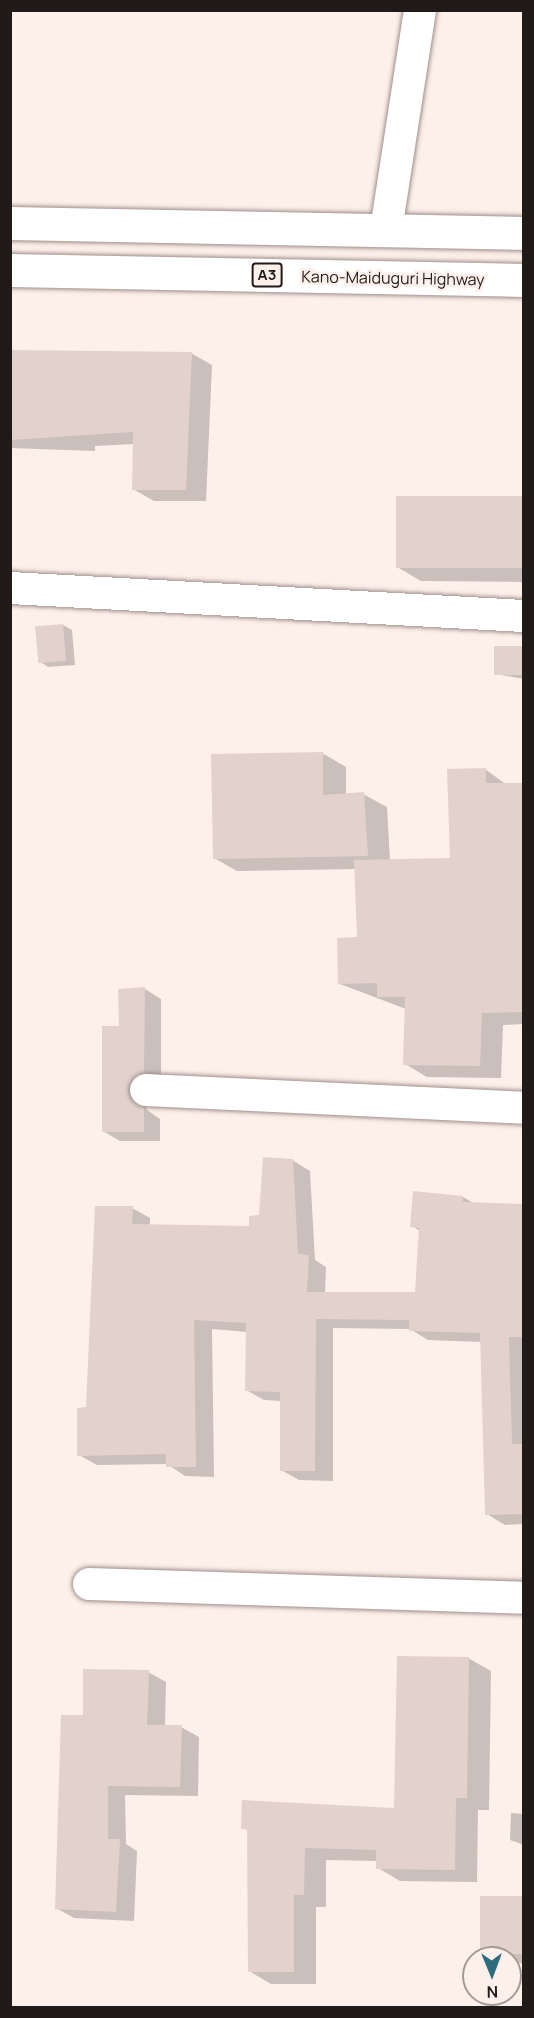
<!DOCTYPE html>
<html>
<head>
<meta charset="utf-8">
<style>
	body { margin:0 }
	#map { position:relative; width:534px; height:2018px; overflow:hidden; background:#fdefea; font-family:Manrope,sans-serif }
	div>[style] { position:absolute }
	.shadow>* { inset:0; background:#0003 }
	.building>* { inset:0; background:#e3d2cc; transform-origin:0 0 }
	.roads { filter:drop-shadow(0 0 2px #9f8f8a) drop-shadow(0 0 2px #9f8f8a) }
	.minor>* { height:32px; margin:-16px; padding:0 16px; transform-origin:16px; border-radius:16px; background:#fff }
	.trunk>* { height:33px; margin:-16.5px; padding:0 16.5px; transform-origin:16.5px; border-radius:16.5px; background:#fff }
	span { translate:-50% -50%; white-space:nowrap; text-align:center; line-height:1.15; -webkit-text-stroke:5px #fdefea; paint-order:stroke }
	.shield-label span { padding:2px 4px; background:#fdefea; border:2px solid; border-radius:4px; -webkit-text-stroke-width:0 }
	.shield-label { font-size:15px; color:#201a18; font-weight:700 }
	.street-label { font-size:16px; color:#201a18 }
	.frame { position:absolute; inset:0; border:12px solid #201a18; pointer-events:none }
	.north { position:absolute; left:462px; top:1946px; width:60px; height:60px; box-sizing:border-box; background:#fdefea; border:2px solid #a59a96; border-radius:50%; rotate:179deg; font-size:16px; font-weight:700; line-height:24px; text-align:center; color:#201a18 }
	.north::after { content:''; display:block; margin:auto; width:21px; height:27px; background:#2b6c7f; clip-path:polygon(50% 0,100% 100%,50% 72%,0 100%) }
</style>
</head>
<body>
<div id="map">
	<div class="shadow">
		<i style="clip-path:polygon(10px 352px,191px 353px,212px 365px,206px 501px,154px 501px,133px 489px,134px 444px,95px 446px,95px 451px,10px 448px)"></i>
		<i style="clip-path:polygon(524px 498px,524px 582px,421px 581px,397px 567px)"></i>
		<i style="clip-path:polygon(63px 625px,72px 630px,75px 665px,48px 667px,39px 661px)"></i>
		<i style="clip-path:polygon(524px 648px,524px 679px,495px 674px)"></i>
		<i style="clip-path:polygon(322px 753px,346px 767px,346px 795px,363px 794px,387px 807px,390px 861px,451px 860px,485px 769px,507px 785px,524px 785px,524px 1024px,503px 1025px,501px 1078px,427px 1077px,405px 1064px,406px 1009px,340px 984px,358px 939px,356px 869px,237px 871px,214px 858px)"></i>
		<i style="clip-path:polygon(145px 989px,161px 999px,161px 1082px,144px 1100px,147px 1110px,160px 1119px,160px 1141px,120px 1141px,103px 1131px,121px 1027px)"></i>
		<i style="clip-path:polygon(292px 1160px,310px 1171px,315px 1260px,326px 1267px,325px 1293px,417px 1293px,420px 1231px,412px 1226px,463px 1197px,475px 1204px,524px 1205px,524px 1524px,505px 1525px,487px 1514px,482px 1342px,428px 1340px,410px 1329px,333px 1328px,333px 1481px,299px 1480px,281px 1470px,282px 1401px,264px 1400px,246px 1390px,247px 1332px,212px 1329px,214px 1477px,185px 1476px,167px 1464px,97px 1465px,79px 1455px,132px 1208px,150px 1218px,150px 1226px,251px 1228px)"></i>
		<i style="clip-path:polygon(468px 1658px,491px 1671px,489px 1810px,478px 1810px,477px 1882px,400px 1881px,378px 1868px,378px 1861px,326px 1860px,326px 1907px,316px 1907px,316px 1984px,271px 1984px,249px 1971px,249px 1831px,243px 1828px,396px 1810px)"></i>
		<i style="clip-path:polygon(148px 1672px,166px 1682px,165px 1727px,181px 1727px,199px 1737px,198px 1796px,125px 1795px,126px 1844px,137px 1851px,134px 1921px,74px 1918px,56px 1908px,84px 1716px)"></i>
		<i style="clip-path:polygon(511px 1813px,524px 1814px,524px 1845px,510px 1840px)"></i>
		<i style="clip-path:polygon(524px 1897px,524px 1964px,482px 1954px)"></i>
	</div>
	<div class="building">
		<i style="clip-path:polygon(10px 350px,192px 352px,186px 490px,132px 490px,133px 432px,10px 440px)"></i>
		<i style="left:396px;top:496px;width:128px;height:72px"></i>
		<i style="left:63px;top:624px;width:37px;height:28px;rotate:85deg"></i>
		<i style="left:494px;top:646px;width:30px;height:29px"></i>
		<i style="clip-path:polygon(323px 752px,323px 795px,364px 792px,368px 856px,213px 859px,211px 754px)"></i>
		<i style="clip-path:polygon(486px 768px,486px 783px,524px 783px,524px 1012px,482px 1013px,480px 1066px,403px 1065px,405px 997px,377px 997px,377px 983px,338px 984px,337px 938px,357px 937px,354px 860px,450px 858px,447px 769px)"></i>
		<i style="clip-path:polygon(145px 987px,144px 1073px,131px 1080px,128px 1090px,130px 1099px,144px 1108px,144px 1132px,102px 1132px,102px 1026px,119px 1026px,118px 989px)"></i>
		<i style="clip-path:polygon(263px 1157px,293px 1159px,298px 1254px,309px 1255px,307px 1292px,415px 1292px,419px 1228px,410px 1227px,413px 1191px,463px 1196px,463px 1202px,524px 1204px,524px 1337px,509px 1337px,512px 1444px,524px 1444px,524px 1514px,485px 1515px,480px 1333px,409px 1331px,409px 1320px,316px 1319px,315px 1471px,280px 1471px,280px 1392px,245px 1391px,246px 1323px,194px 1320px,196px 1467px,166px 1467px,166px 1454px,77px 1456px,77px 1408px,86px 1407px,95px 1206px,133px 1206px,132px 1224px,249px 1226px,249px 1216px,259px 1215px)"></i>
		<i style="clip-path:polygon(397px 1656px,469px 1657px,467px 1798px,456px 1798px,455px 1870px,376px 1869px,376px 1850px,305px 1848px,304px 1895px,294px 1895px,294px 1972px,248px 1972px,247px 1829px,241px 1829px,242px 1800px,394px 1808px)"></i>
		<i style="clip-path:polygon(83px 1669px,149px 1670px,147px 1725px,182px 1725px,180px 1787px,108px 1786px,108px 1839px,120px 1839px,116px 1912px,55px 1909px,61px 1715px,83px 1715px)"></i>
		<i style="left:480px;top:1896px;width:44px;height:58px"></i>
	</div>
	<div class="roads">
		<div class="minor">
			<i style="left:386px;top:230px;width:223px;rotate:-81.2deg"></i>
			<i style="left:10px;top:588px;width:515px;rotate:3.12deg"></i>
			<i style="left:146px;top:1090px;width:378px;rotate:2.7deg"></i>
			<i style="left:89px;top:1584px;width:435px;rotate:1.8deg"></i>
		</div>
		<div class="trunk">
			<i style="left:10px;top:223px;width:514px;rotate:1.11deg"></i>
			<i style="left:10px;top:270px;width:514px;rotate:1.11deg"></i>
		</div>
	</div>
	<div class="shield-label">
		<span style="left:267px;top:275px">A3</span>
	</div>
	<div class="street-label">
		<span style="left:393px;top:278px;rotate:1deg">Kano-Maiduguri Highway</span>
	</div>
	<div class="frame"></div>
	<div class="north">N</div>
</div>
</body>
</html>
